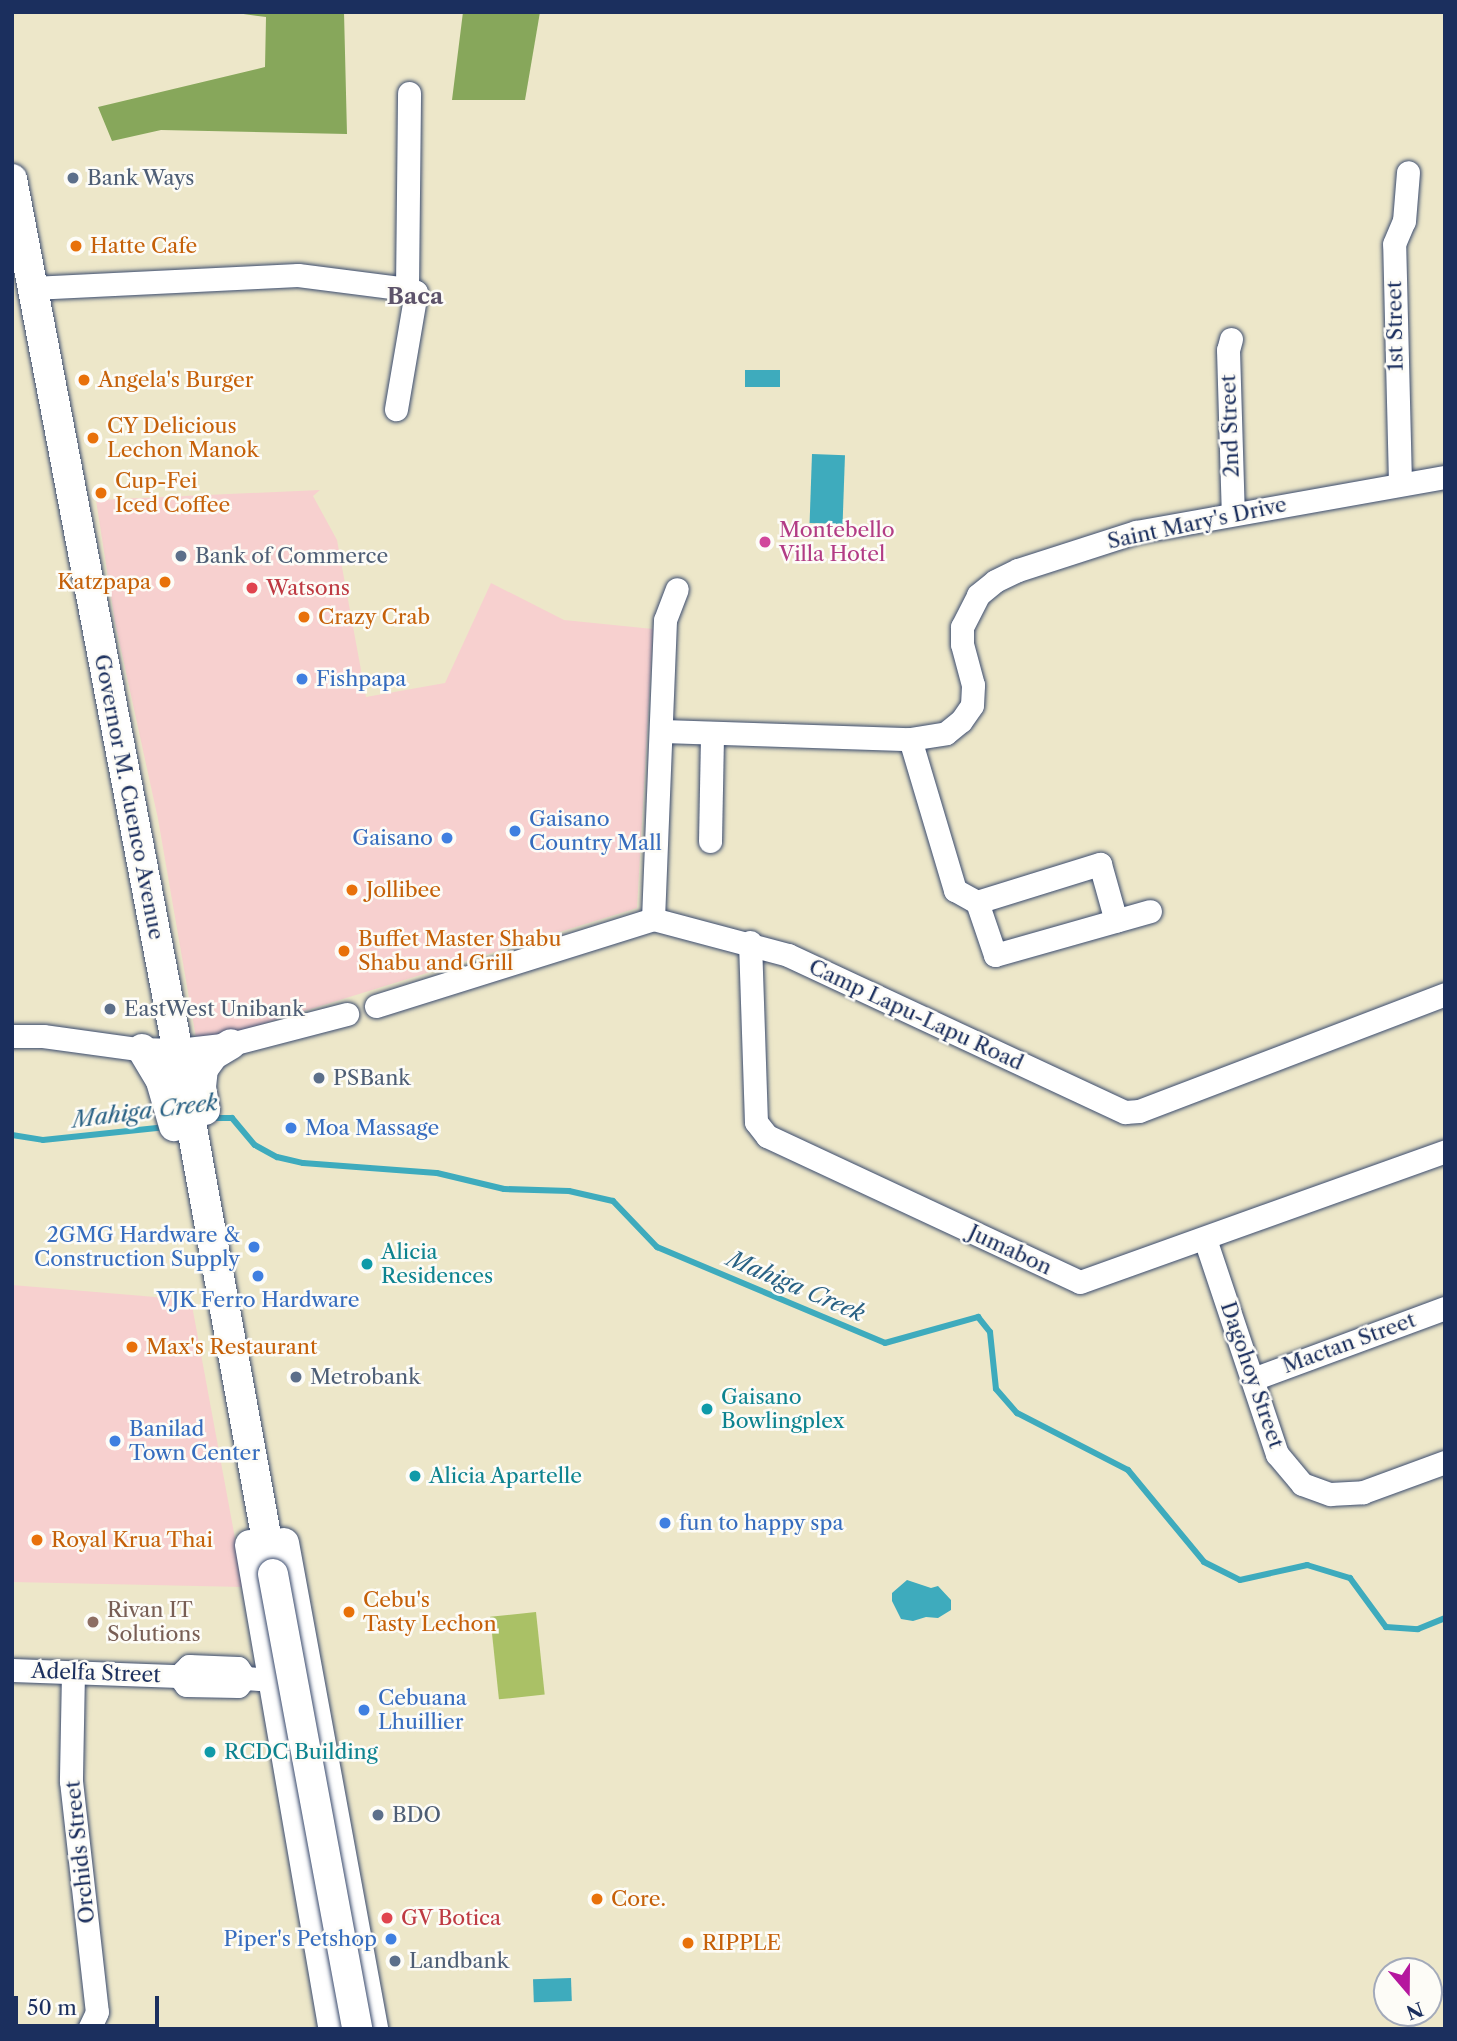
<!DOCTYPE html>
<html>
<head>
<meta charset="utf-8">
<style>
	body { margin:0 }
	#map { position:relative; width:1457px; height:2041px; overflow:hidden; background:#ede7c9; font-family:"Libre Caslon Text",serif }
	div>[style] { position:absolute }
	.built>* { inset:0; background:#f7d0cf }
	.green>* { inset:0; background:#aac166; transform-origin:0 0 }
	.forest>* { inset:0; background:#87a75b }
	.water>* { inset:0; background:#3eabbd; transform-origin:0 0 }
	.stream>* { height:6px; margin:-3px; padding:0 3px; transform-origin:3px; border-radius:3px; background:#3eabbd }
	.roads { filter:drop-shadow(0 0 2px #3a4b6e) drop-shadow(0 0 2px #3a4b6e) }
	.minor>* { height:23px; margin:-11.5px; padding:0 11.5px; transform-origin:11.5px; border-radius:11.5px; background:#fff }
	.major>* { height:30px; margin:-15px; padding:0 15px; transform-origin:15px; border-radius:15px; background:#fff }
	.bridges { filter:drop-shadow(0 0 2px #3a4b6e) drop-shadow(0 0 2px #3a4b6e) }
	.major-bridge>* { height:30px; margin:-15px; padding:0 15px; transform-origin:15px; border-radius:15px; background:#fff }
	.dots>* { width:19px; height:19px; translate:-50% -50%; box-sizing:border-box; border:4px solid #fdfcf7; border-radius:50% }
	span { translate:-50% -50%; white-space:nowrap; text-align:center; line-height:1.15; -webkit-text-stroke:5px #fdfcf7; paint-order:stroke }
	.service-label { font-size:21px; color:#4e5e75 }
	.left { translate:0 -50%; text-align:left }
	.food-label { font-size:21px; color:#c56008 }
	.right { translate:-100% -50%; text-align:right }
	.street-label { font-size:21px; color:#1b2f5e }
	.hotel-label { font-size:21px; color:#b23c85 }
	.health-label { font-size:21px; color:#be3a42 }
	.shop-label { font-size:21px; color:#366cbe }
	.culture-label { font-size:21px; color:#0d838f }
	.education-label { font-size:21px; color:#785e54 }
	.neighbourhood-label { font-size:23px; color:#5d536a; font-weight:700 }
	.water-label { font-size:23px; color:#296184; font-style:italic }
	.frame { position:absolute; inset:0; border:14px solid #1b2f5e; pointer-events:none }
	.north { position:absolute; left:1373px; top:1957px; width:70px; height:70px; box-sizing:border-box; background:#fdfcf7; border:2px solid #a3aaba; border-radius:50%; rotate:160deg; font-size:19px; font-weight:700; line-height:28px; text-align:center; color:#1b2f5e }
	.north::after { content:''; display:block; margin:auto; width:24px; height:32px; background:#b5179e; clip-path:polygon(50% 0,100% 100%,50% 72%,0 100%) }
	.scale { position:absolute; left:14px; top:1996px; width:145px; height:32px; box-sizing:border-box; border:4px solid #1b2f5e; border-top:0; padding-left:9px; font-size:21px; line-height:24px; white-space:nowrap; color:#1b2f5e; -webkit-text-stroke:5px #fdfcf7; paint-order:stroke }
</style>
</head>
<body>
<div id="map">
	<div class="built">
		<i style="clip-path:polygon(320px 490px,313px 496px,337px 540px,366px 697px,445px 683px,491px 583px,564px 620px,653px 629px,637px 908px,230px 1034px,196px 1038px,158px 819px,115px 622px,96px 500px)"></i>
		<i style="clip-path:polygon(12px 1285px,191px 1300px,244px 1587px,12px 1582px)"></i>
	</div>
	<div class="green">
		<i style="left:536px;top:1612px;width:83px;height:46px;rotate:84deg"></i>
	</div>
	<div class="forest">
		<i style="clip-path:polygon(229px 12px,344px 12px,347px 134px,161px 130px,112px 141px,98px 107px,265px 67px,266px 17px)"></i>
		<i style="clip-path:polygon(463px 12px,540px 12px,525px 100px,452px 100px)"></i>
	</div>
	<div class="water">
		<i style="left:745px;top:370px;width:35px;height:17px"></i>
		<i style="left:812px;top:454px;width:33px;height:69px;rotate:2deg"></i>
		<i style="clip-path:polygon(907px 1580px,931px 1588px,938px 1586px,951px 1600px,951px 1610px,938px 1618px,926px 1617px,913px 1621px,901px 1619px,892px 1601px,892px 1593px)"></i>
		<i style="left:571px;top:1978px;width:23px;height:38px;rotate:88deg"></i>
	</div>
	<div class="stream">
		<i style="left:211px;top:1118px;width:21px"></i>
		<i style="left:232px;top:1118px;width:35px;rotate:50deg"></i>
		<i style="left:255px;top:1145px;width:25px;rotate:29deg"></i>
		<i style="left:277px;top:1157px;width:27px;rotate:13deg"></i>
		<i style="left:303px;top:1163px;width:134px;rotate:4.3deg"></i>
		<i style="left:437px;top:1173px;width:69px;rotate:13.4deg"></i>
		<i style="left:504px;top:1189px;width:65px;rotate:1.8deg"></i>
		<i style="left:569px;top:1191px;width:45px;rotate:12.8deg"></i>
		<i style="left:613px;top:1201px;width:64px;rotate:46.3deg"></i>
		<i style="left:657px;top:1247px;width:247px;rotate:22.8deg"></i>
		<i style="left:885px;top:1343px;width:97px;rotate:-15.6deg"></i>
		<i style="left:978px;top:1317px;width:19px;rotate:51deg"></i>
		<i style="left:990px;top:1332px;width:57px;rotate:84deg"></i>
		<i style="left:996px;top:1389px;width:32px;rotate:49deg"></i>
		<i style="left:1017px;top:1413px;width:125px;rotate:27.2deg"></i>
		<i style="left:1128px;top:1470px;width:119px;rotate:50.4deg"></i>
		<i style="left:1204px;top:1562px;width:40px;rotate:26.6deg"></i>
		<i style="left:1240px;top:1580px;width:69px;rotate:-12.6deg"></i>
		<i style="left:1307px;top:1565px;width:45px;rotate:16.8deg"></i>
		<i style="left:1350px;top:1578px;width:61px;rotate:53.7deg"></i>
		<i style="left:1386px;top:1627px;width:32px;rotate:4deg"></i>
		<i style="left:1418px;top:1629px;width:29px;rotate:-22deg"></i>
		<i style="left:12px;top:1135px;width:31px;rotate:9deg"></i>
		<i style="left:43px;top:1140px;width:124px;rotate:-6deg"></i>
	</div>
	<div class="roads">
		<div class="minor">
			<i style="left:32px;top:288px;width:266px;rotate:-2.8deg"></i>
			<i style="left:298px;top:275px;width:110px;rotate:7.3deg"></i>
			<i style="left:407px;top:289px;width:9px;rotate:18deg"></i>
			<i style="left:416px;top:292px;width:119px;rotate:99.7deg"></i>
			<i style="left:407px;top:289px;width:196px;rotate:-89.4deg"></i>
			<i style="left:1231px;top:339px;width:11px;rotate:105deg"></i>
			<i style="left:1228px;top:350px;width:164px;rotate:88.3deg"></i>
			<i style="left:1400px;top:483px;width:239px;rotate:-91.4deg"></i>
			<i style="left:1394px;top:244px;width:25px;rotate:-67deg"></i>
			<i style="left:1404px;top:221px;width:49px;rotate:-85.3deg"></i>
			<i style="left:663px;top:731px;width:247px;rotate:1.9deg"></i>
			<i style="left:910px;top:739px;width:36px;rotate:-9deg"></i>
			<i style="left:946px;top:733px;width:19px;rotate:-39deg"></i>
			<i style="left:961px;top:721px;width:19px;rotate:-55deg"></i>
			<i style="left:972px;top:705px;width:20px;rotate:-87deg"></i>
			<i style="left:973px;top:685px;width:42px;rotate:-105deg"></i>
			<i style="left:962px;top:644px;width:17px;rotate:-90deg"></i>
			<i style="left:962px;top:627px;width:36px;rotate:-63deg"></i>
			<i style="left:978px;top:595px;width:22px;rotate:-39deg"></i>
			<i style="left:995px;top:581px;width:25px;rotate:-26deg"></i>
			<i style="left:1018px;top:570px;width:124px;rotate:-17.9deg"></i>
			<i style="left:1136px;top:532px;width:314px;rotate:-10.1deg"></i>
			<i style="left:910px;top:739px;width:158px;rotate:73.4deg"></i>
			<i style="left:955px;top:890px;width:25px;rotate:29deg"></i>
			<i style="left:977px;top:902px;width:129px;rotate:-17.2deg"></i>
			<i style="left:1100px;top:864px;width:59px;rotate:74.3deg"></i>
			<i style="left:710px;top:841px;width:108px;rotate:-88.9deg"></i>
			<i style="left:977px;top:902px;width:56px;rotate:71.2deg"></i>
			<i style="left:995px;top:955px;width:161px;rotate:-15.8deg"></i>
			<i style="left:653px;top:919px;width:299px;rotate:-87.7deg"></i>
			<i style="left:665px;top:620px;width:33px;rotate:-69deg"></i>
			<i style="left:750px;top:942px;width:180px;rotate:88.1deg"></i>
			<i style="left:756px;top:1122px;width:18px;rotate:52deg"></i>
			<i style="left:767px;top:1136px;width:345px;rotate:25deg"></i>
			<i style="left:1080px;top:1282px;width:388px;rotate:-19.7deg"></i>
			<i style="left:376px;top:1006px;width:290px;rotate:-17.4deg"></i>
			<i style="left:653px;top:919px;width:140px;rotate:14.9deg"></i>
			<i style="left:788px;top:955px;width:372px;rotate:25deg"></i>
			<i style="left:1125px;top:1112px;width:14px;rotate:-4deg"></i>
			<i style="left:1139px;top:1111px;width:328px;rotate:-20.9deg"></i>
			<i style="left:12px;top:1036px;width:31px"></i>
			<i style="left:43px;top:1036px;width:96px;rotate:7.8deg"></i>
			<i style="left:138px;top:1049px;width:40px;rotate:1.4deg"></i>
			<i style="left:178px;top:1050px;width:53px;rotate:-6.5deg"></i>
			<i style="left:231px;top:1044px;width:120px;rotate:-14.5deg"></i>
			<i style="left:1205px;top:1239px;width:227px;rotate:71.5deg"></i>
			<i style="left:1277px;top:1454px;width:39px;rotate:50deg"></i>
			<i style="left:1302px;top:1484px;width:30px;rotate:20deg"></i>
			<i style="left:1330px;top:1494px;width:33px;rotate:-3deg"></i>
			<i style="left:1363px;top:1492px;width:87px;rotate:-20.1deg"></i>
			<i style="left:1253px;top:1379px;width:205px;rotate:-20.3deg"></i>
			<i style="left:12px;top:1670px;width:167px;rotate:2.1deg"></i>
			<i style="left:179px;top:1676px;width:14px;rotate:-45deg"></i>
			<i style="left:189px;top:1666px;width:49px;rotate:2.3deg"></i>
			<i style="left:238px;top:1668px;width:12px;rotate:55deg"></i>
			<i style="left:73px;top:1672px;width:109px;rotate:91.1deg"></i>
			<i style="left:71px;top:1781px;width:232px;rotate:83.6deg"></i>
			<i style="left:97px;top:2012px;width:19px;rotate:115deg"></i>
			<i style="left:179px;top:1676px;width:11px;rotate:52deg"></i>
			<i style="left:186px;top:1685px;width:52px;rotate:1.1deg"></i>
			<i style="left:238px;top:1686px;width:11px;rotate:-49deg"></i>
			<i style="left:245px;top:1678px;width:14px;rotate:4deg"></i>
		</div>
		<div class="major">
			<i style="left:12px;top:179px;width:932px;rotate:79.24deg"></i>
			<i style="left:186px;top:1095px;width:487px;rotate:79.7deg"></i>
			<i style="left:142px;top:1049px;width:37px;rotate:59deg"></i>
			<i style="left:161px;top:1081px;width:47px;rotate:73.9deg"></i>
			<i style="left:205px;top:1110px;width:23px;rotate:-100deg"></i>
			<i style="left:201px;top:1087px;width:18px;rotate:-84deg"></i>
			<i style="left:203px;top:1069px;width:17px;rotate:-54deg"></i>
			<i style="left:213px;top:1055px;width:21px;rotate:-31deg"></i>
			<i style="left:284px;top:1543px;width:494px;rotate:79.6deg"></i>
			<i style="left:250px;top:1545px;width:491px;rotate:80.2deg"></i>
		</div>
	</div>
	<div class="bridges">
		<div class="major-bridge">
			<i style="left:273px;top:1574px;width:463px;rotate:79.5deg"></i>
		</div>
	</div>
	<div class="dots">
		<i style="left:73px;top:178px;background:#5c6f8a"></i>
		<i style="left:76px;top:246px;background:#e8710a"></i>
		<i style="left:84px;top:380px;background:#e8710a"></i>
		<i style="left:93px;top:438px;background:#e8710a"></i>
		<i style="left:101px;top:493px;background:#e8710a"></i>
		<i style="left:765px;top:542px;background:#d1479c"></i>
		<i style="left:181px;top:556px;background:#5c6f8a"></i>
		<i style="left:165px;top:582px;background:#e8710a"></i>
		<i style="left:252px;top:588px;background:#e0444e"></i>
		<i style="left:304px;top:617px;background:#e8710a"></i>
		<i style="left:302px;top:679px;background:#3f7fe0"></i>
		<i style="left:515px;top:831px;background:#3f7fe0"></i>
		<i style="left:447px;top:838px;background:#3f7fe0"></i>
		<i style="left:352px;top:890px;background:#e8710a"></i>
		<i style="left:344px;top:951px;background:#e8710a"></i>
		<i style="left:110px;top:1009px;background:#5c6f8a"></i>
		<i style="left:319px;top:1078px;background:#5c6f8a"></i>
		<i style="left:291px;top:1128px;background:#3f7fe0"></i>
		<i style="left:254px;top:1247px;background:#3f7fe0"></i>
		<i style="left:367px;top:1264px;background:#0f9aa8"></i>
		<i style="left:258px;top:1276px;background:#3f7fe0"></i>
		<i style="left:132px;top:1347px;background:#e8710a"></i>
		<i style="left:296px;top:1377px;background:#5c6f8a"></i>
		<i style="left:707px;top:1409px;background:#0f9aa8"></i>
		<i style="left:115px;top:1441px;background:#3f7fe0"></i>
		<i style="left:415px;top:1476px;background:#0f9aa8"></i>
		<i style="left:665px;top:1523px;background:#3f7fe0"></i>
		<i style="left:37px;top:1540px;background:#e8710a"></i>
		<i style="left:349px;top:1612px;background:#e8710a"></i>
		<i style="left:93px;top:1622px;background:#8d6e63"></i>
		<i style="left:364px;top:1710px;background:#3f7fe0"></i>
		<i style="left:210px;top:1752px;background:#0f9aa8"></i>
		<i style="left:378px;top:1815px;background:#5c6f8a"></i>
		<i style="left:597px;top:1899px;background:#e8710a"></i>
		<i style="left:387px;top:1918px;background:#e0444e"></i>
		<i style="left:391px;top:1939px;background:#3f7fe0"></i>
		<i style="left:688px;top:1943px;background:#e8710a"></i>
		<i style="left:395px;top:1961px;background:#5c6f8a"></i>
	</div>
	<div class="service-label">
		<span class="left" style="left:87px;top:178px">Bank Ways</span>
		<span class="left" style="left:195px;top:556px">Bank of Commerce</span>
		<span class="left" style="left:124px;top:1009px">EastWest Unibank</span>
		<span class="left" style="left:333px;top:1078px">PSBank</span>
		<span class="left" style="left:310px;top:1377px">Metrobank</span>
		<span class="left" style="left:392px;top:1815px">BDO</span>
		<span class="left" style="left:409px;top:1961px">Landbank</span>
	</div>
	<div class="food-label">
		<span class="left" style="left:90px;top:246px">Hatte Cafe</span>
		<span class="left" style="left:98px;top:380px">Angela's Burger</span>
		<span class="left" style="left:107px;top:438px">CY Delicious<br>Lechon Manok</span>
		<span class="left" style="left:115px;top:493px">Cup-Fei<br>Iced Coffee</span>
		<span class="right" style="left:151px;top:582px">Katzpapa</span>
		<span class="left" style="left:318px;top:617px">Crazy Crab</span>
		<span class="left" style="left:366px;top:890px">Jollibee</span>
		<span class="left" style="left:358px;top:951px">Buffet Master Shabu<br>Shabu and Grill</span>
		<span class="left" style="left:146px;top:1347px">Max's Restaurant</span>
		<span class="left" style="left:51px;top:1540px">Royal Krua Thai</span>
		<span class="left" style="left:363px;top:1612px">Cebu's<br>Tasty Lechon</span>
		<span class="left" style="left:611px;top:1899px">Core.</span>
		<span class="left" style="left:702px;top:1943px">RIPPLE</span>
	</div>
	<div class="street-label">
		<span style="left:1395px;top:326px;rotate:-91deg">1st Street</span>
		<span style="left:1230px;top:426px;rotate:-92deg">2nd Street</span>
		<span style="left:1197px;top:523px;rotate:-12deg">Saint Mary's Drive</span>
		<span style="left:129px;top:797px;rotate:79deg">Governor M. Cuenco Avenue</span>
		<span style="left:916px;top:1015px;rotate:25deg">Camp Lapu-Lapu Road</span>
		<span style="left:1010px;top:1250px;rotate:25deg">Jumabon</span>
		<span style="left:1349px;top:1343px;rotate:-20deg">Mactan Street</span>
		<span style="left:1252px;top:1375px;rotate:71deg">Dagohoy Street</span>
		<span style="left:96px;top:1673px;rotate:2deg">Adelfa Street</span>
		<span style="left:80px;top:1852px;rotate:-96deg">Orchids Street</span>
	</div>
	<div class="hotel-label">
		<span class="left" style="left:779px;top:542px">Montebello<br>Villa Hotel</span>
	</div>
	<div class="health-label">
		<span class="left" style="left:266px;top:588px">Watsons</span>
		<span class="left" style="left:401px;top:1918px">GV Botica</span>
	</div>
	<div class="shop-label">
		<span class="left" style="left:316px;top:679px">Fishpapa</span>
		<span class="left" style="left:529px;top:831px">Gaisano<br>Country Mall</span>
		<span class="right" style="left:433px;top:838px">Gaisano</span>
		<span class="left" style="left:305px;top:1128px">Moa Massage</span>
		<span class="right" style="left:240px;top:1247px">2GMG Hardware &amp;<br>Construction Supply</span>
		<span style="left:258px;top:1300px">VJK Ferro Hardware</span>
		<span class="left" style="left:129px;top:1441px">Banilad<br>Town Center</span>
		<span class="left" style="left:679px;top:1523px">fun to happy spa</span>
		<span class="left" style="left:378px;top:1710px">Cebuana<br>Lhuillier</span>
		<span class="right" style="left:377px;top:1939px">Piper's Petshop</span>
	</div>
	<div class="culture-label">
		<span class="left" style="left:381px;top:1264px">Alicia<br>Residences</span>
		<span class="left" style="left:721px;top:1409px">Gaisano<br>Bowlingplex</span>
		<span class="left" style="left:429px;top:1476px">Alicia Apartelle</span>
		<span class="left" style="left:224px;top:1752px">RCDC Building</span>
	</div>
	<div class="education-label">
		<span class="left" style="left:107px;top:1622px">Rivan IT<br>Solutions</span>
	</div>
	<div class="neighbourhood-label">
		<span style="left:415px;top:296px">Baca</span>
	</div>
	<div class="water-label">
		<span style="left:145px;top:1111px;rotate:-7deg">Mahiga Creek</span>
		<span style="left:796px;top:1286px;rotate:23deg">Mahiga Creek</span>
	</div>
	<div class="frame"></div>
	<div class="north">N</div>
	<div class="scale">50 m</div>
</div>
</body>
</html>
